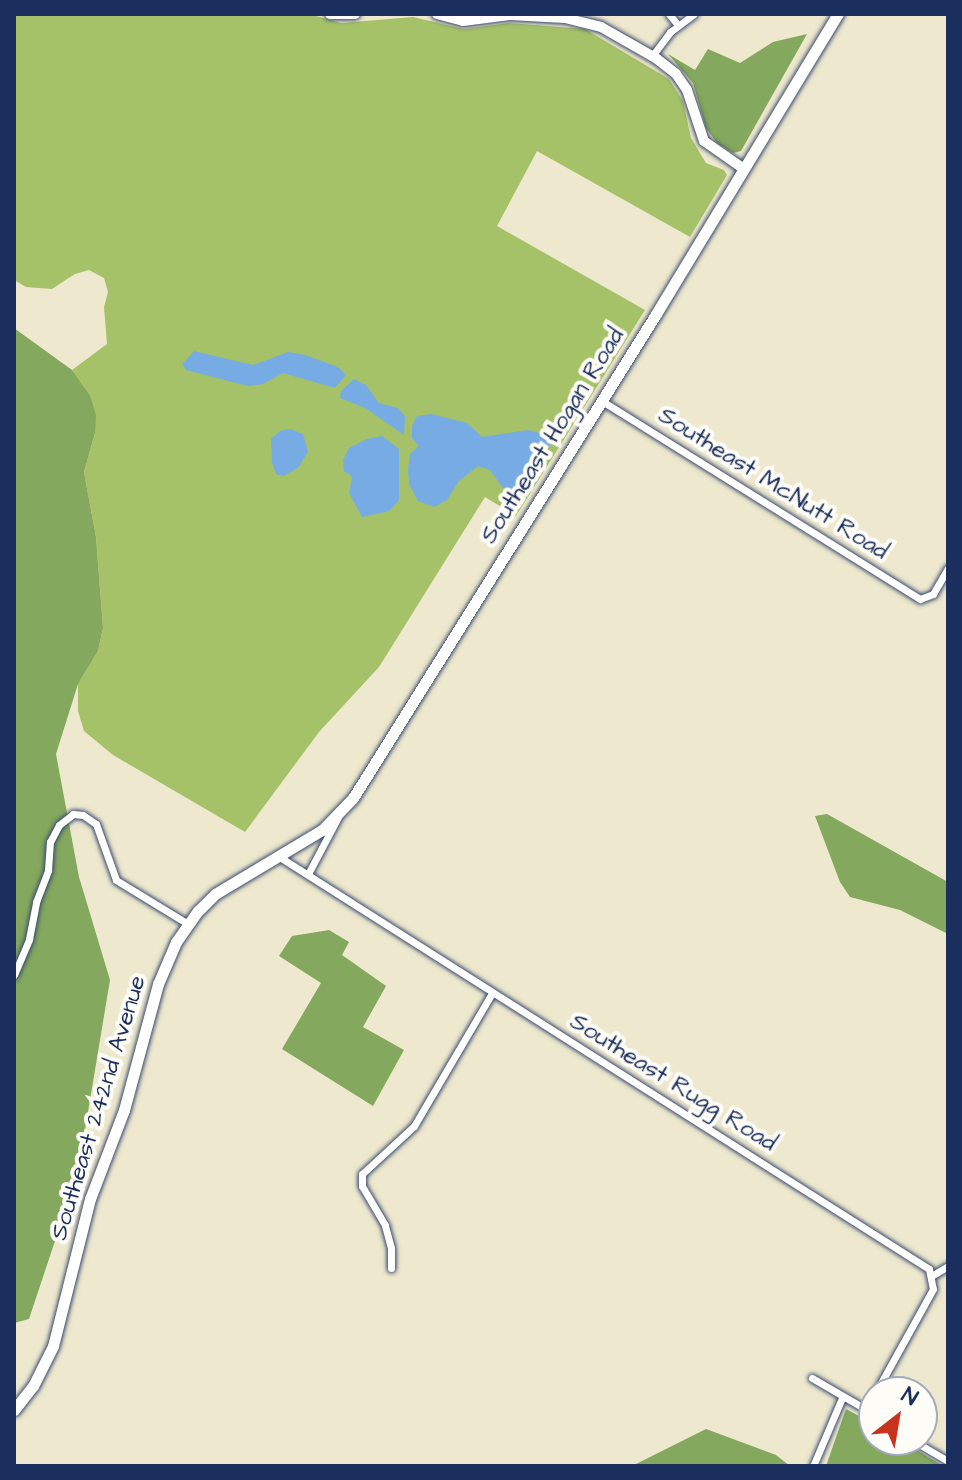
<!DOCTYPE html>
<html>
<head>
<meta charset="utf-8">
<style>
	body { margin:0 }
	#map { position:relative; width:962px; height:1480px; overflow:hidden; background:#ede8ce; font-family:"Architects Daughter",sans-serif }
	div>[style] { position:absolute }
	.green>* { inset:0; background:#a5c269 }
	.forest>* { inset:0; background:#84a85d }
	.water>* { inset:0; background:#77abe4 }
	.roads { filter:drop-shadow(0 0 2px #3a4b6f) drop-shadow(0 0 2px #3a4b6f) }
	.street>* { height:7px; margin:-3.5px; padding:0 3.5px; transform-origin:3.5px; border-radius:3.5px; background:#fff }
	.secondary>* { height:10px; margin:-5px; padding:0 5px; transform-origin:5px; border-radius:5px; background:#fff }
	.primary>* { height:11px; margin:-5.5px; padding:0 5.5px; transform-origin:5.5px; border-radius:5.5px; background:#fff }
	span { translate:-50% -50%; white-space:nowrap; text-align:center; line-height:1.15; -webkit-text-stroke:8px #fdfcf7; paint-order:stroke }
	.street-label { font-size:24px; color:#1b2f5e }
	.frame { position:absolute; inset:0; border:16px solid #1b2f5e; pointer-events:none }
	.north { position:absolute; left:858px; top:1376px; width:80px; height:80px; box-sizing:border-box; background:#fdfcf7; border:2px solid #a3aaba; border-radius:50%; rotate:31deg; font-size:22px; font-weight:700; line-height:32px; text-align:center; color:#1b2f5e }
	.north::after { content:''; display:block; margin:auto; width:28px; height:36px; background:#c8321e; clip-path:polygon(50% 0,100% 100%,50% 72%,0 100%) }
</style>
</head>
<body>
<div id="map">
	<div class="green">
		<i style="clip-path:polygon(14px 14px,309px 14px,341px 23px,413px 17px,464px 29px,509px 23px,585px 29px,669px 79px,683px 101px,691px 138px,706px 163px,724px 170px,727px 175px,690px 237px,537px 151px,497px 226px,645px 310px,516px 516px,485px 497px,379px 667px,319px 732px,245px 832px,113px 755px,84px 731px,78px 711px,78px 684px,98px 651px,103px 628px,96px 537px,84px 472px,95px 433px,90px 395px,72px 370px,107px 344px,104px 307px,108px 292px,104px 278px,89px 270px,75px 274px,52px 289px,26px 287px,14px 280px)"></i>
	</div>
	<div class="forest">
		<i style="clip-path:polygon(807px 34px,741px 151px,733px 153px,717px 143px,706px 128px,693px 83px,668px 54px,695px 70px,708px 49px,740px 63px,773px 42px)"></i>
		<i style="clip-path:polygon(14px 328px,72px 370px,90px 395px,96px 415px,95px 433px,84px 472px,96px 537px,103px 628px,98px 651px,78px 684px,56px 754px,79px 877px,110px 980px,78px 1172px,29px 1319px,14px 1323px)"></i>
		<i style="clip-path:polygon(827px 814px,948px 882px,948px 934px,900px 910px,850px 897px,840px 882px,815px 816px)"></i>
		<i style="clip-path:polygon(329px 930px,349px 942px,342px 955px,386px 986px,363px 1027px,404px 1050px,373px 1106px,282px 1049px,321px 983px,279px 956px,292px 936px)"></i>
		<i style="clip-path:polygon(846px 1409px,874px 1424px,874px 1440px,900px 1440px,943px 1466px,826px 1466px)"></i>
		<i style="clip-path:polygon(706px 1429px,776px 1455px,790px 1466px,632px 1466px)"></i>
	</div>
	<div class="water">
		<i style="clip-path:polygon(194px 351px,253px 365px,288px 352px,305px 355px,338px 367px,346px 375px,335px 388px,283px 373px,263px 384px,248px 386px,186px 370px,182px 364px)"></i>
		<i style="clip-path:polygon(354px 379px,366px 385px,379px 403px,398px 408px,405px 416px,404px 435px,365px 408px,340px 398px,341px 391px)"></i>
		<i style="clip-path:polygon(431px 414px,467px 423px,482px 437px,528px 430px,555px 437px,519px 493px,503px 488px,490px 470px,478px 466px,459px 481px,447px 500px,434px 507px,418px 501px,409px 484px,408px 469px,410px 454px,419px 446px,412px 438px,412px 426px,417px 416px)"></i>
		<i style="clip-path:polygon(290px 429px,303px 434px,308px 452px,298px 468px,283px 476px,276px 474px,272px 463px,271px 439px,280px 431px)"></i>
		<i style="clip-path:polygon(382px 436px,399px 449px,399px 500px,389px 511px,362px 517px,349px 493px,352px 477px,344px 471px,343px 460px,349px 448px,367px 439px)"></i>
	</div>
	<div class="roads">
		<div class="street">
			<i style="left:669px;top:14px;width:14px;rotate:51deg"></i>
			<i style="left:652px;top:56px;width:30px;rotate:-53deg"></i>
			<i style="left:670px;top:32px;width:30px;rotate:-37deg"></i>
			<i style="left:602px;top:401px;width:375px;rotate:31.9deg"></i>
			<i style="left:920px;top:599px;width:14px;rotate:-21deg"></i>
			<i style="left:933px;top:594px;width:30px;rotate:-60deg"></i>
			<i style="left:278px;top:856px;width:771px;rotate:32.39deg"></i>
			<i style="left:929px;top:1269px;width:20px;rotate:79deg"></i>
			<i style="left:933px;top:1289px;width:118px;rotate:119deg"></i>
			<i style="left:308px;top:874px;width:64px;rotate:-62.2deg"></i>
			<i style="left:14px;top:975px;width:39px;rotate:-67deg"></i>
			<i style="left:29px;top:939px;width:38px;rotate:-79deg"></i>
			<i style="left:36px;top:902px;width:34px;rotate:-69deg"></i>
			<i style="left:48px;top:870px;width:28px;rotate:-86deg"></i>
			<i style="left:50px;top:842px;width:19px;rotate:-62deg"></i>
			<i style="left:59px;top:825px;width:18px;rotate:-38deg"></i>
			<i style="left:73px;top:814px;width:10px;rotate:6deg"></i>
			<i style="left:83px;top:815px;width:16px;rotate:35deg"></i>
			<i style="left:96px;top:824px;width:59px;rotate:70.3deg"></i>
			<i style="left:116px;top:880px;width:84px;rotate:31.4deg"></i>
			<i style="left:391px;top:1268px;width:20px;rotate:-90deg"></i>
			<i style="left:391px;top:1248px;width:24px;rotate:-105deg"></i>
			<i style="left:385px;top:1225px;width:45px;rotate:-120.5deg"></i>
			<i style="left:362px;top:1186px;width:12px;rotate:-90deg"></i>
			<i style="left:362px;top:1174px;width:71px;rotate:-42.7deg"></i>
			<i style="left:414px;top:1126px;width:154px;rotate:-59.6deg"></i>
			<i style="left:933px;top:1275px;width:17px;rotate:-31deg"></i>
			<i style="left:812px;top:1378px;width:72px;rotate:30.1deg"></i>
			<i style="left:868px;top:1409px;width:14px;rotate:-65deg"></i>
			<i style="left:912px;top:1440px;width:42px;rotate:30.3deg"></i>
			<i style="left:813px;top:1466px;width:74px;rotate:-66.9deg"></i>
		</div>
		<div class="secondary">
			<i style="left:330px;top:14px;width:25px"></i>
			<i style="left:437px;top:14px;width:27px;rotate:15deg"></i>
			<i style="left:463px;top:21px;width:47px;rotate:-7.3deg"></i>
			<i style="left:510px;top:15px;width:55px;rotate:3.1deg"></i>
			<i style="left:565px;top:18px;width:37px;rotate:14deg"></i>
			<i style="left:601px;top:27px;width:64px;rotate:29.7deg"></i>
			<i style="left:657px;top:59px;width:24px;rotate:38deg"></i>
			<i style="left:676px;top:74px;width:19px;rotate:55deg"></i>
			<i style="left:687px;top:90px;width:54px;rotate:71.6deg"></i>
			<i style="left:704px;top:141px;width:49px;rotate:35deg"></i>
		</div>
		<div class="primary">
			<i style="left:14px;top:1410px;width:31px;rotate:-52deg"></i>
			<i style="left:33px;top:1386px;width:45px;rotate:-63.4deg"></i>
			<i style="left:53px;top:1346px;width:152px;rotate:-75.9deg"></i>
			<i style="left:90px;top:1199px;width:95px;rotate:-69.1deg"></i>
			<i style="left:124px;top:1110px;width:131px;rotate:-74.9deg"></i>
			<i style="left:158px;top:984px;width:46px;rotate:-66.8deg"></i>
			<i style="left:176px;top:942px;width:38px;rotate:-55deg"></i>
			<i style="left:198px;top:911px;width:24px;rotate:-45deg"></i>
			<i style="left:215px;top:894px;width:125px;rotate:-30.9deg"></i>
			<i style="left:322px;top:830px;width:45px;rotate:-45.9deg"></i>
			<i style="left:353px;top:798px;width:571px;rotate:-57.95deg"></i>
			<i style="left:656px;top:314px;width:351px;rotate:-58.8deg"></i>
		</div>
	</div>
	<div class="street-label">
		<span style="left:553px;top:436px;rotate:-58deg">Southeast Hogan Road</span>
		<span style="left:773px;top:484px;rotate:32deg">Southeast McNutt Road</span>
		<span style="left:673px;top:1083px;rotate:32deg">Southeast Rugg Road</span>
		<span style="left:99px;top:1108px;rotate:-73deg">Southeast 242nd Avenue</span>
	</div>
	<div class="frame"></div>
	<div class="north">N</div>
</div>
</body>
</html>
